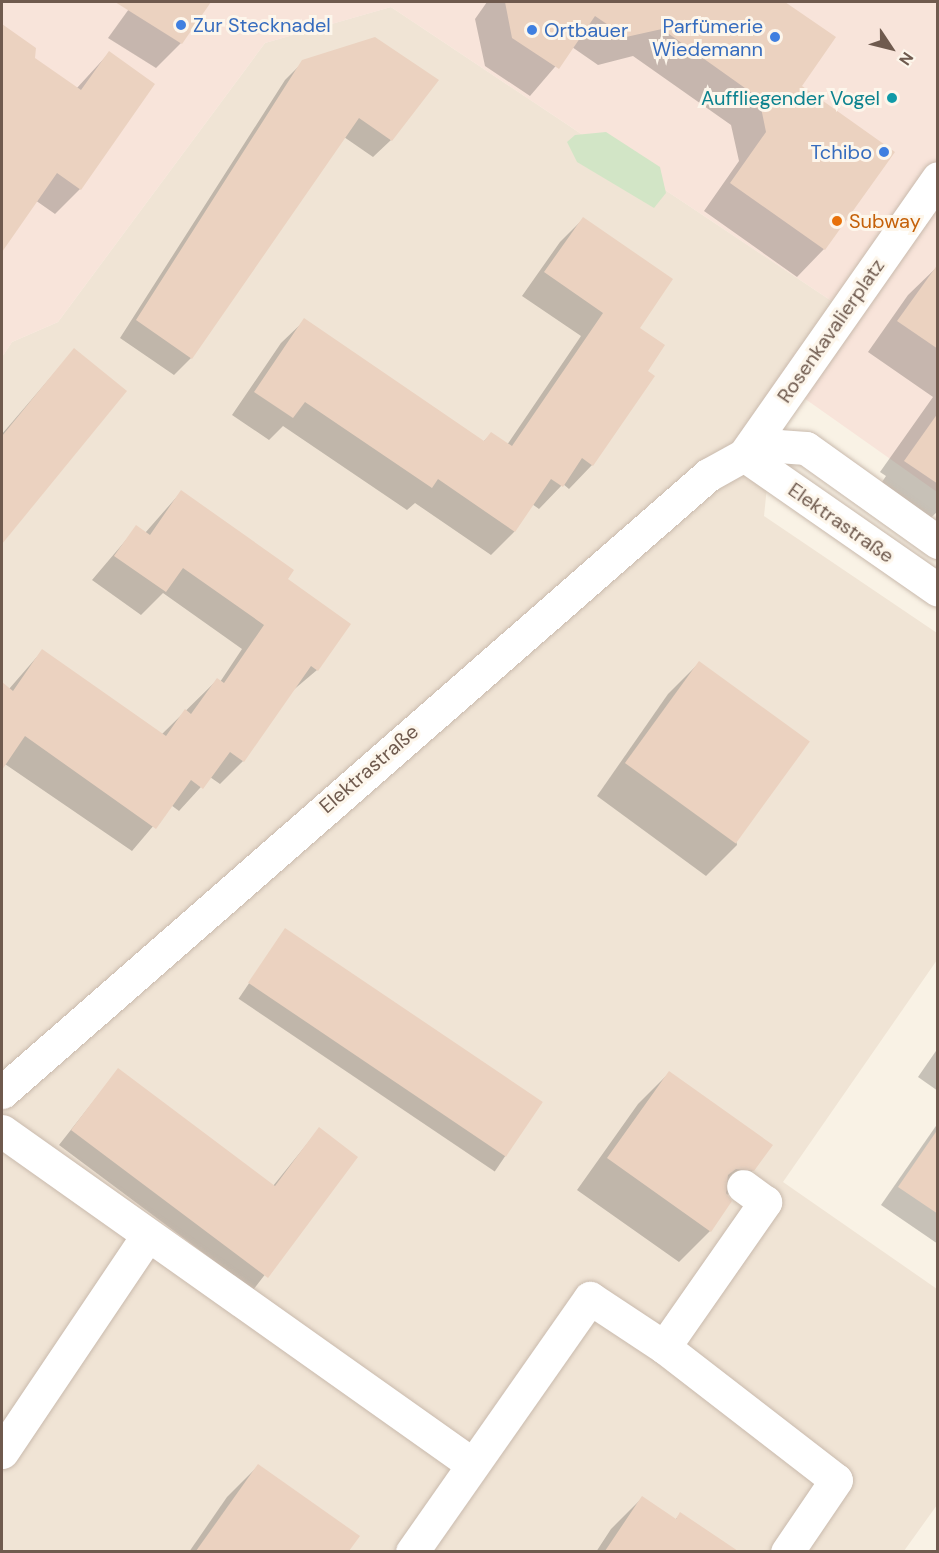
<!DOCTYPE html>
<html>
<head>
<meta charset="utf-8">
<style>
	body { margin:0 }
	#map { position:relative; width:939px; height:1553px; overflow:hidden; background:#f9f2e5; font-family:"DM Sans",sans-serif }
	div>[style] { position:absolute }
	.residential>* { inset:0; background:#f0e4d5 }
	.commercial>* { inset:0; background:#f8e4da }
	.green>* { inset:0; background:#d2e5c6 }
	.shadow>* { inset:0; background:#0003; transform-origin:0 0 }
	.building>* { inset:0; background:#ebd2c0; transform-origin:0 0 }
	.roads { filter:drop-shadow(0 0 2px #c9baad) drop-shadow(0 0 2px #c9baad) }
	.minor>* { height:33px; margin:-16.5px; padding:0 16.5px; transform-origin:16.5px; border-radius:16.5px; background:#fff }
	.dots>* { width:16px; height:16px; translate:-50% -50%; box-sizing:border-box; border:3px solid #fdf6eb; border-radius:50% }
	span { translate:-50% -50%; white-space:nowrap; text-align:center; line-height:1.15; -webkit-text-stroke:6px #fdf6eb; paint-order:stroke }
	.shop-label { font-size:20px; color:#366cbe }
	.left { translate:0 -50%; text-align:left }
	.right { translate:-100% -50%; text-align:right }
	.culture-label { font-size:20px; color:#0d838f }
	.food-label { font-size:20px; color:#c56008 }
	.street-label { font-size:20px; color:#6f5a4e }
	.frame { position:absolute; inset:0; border:3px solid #6f5a4e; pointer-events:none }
	.north { position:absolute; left:861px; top:18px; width:60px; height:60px; -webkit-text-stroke:4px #fdf6eb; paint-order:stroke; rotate:125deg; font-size:16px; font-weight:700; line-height:24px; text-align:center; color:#6f5a4e }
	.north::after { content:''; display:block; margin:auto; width:21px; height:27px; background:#6f5a4e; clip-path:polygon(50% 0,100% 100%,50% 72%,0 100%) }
</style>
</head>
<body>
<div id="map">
	<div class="residential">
		<i style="clip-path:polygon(391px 7px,833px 302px,778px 380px,764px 516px,937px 633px,937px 960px,783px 1182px,937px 1289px,937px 1505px,904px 1551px,2px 1552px,2px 357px,12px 342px,58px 322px,265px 43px)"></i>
	</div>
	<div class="commercial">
		<i style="clip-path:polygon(2px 2px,937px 2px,937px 492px,777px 379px,833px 302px,391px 7px,265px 43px,58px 322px,12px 342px,2px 357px)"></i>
	</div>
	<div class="green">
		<i style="clip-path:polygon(606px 132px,660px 167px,666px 193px,654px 208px,577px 162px,567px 142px,575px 135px)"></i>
	</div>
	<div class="shadow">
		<i style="clip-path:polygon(134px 2px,209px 2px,181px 43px,156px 68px,108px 38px)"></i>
		<i style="clip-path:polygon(487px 2px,782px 2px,834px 37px,800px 86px,824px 249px,797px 277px,704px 211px,739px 161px,731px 125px,633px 56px,598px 65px,572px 47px,530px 96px,485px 66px,475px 19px)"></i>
		<i style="clip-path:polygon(2px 26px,35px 49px,34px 59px,76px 89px,109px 53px,80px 189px,55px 214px,35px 200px,2px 247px)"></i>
		<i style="clip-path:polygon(303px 62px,391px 140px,373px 157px,344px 137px,191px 358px,174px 375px,120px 338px,285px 80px)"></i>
		<i style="clip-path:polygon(583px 219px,638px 328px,646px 371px,592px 465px,569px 489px,563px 484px,539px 509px,532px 504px,514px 532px,491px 555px,415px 503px,407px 510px,283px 426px,269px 440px,232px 415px,281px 343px,305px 320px,483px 442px,491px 434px,507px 445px,581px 336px,522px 296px,560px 242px)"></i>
		<i style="clip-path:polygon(938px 266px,938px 511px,919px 529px,876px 491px,886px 476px,880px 472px,933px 397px,868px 352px,908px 295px)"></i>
		<i style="clip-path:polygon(74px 350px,125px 391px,2px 542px,2px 434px)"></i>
		<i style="clip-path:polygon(181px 492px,286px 579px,349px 624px,317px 670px,291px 692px,243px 761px,220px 784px,210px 777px,179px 811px,171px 805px,132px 851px,2px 762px,2px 690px,9px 689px,42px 651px,161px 735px,217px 680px,220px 682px,242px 649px,163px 593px,141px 615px,92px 580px,137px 527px,145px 533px)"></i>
		<i style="clip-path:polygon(699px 663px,737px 845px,706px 876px,597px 796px,668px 694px)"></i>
		<i style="left:285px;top:930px;width:309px;height:83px;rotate:34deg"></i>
		<i style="clip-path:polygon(938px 1048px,938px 1091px,918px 1077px)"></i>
		<i style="clip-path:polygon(118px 1070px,273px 1186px,319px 1129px,356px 1157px,253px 1290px,59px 1145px)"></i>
		<i style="clip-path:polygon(669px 1073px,753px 1170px,726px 1196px,710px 1231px,679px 1262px,577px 1190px,638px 1104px)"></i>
		<i style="clip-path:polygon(938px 1123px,938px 1244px,881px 1205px)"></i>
		<i style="clip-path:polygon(258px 1466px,358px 1537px,347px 1552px,189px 1552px,227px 1497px)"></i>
		<i style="clip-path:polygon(642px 1498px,675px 1520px,680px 1514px,735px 1552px,596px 1552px,611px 1529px)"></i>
	</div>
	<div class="building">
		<i style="clip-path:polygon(115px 2px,211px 2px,182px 44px)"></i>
		<i style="clip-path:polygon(505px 2px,785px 2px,836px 37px,802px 86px,895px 152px,825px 250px,730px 183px,766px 132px,759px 98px,662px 29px,626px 37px,595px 16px,559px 69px,512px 38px)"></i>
		<i style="clip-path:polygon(2px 24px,36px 48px,35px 58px,81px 90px,109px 51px,155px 84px,81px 190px,57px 173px,2px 252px)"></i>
		<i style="clip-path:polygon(375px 37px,439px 80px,392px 141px,359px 118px,192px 359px,136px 320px,302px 60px)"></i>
		<i style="clip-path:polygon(583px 217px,673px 279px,640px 328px,665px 345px,648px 371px,655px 376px,593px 466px,582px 458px,563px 487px,551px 479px,515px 532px,438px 479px,432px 488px,305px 402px,293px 418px,254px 392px,304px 318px,484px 441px,491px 432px,512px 446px,603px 313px,544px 272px)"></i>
		<i style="clip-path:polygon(938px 264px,938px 349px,897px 321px)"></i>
		<i style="clip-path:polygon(74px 348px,127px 391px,2px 544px,2px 436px)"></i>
		<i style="clip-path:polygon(938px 413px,938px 484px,904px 461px)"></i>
		<i style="clip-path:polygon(181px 490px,294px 570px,288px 579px,351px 624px,318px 671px,311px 666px,244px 762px,230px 752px,203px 789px,191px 780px,156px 829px,25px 736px,2px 770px,2px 682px,13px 691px,42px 649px,166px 736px,185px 709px,191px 714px,217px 678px,224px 683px,264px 625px,183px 568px,166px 592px,114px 556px,136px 525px,150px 535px)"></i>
		<i style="left:699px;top:661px;width:137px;height:126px;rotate:36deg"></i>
		<i style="left:285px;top:928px;width:311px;height:66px;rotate:34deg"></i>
		<i style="clip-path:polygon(118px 1068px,275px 1186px,319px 1127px,358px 1157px,268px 1278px,71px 1130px)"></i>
		<i style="clip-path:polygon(669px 1071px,773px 1145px,754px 1171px,736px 1169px,728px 1175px,726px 1193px,732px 1201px,711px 1232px,607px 1158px)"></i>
		<i style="clip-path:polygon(938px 1129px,938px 1214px,898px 1187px)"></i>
		<i style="clip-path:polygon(258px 1464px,360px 1536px,349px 1551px,196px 1551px)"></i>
		<i style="clip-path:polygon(642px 1496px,676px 1519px,680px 1512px,738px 1551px,605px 1551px)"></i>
	</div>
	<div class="roads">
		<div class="minor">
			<i style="left:744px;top:455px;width:338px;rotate:-55deg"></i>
			<i style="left:744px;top:455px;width:236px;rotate:34.8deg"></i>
			<i style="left:2px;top:1092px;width:938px;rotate:-41.15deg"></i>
			<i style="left:708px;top:475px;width:41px;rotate:-29.1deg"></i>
			<i style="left:744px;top:455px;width:35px;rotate:-15deg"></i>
			<i style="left:778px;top:446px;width:28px;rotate:4deg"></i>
			<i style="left:806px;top:448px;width:162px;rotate:35.5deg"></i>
			<i style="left:2px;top:1131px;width:576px;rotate:35.32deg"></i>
			<i style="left:664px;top:1347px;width:177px;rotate:-55.1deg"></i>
			<i style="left:765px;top:1202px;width:27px;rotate:-144deg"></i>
			<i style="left:2px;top:1452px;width:260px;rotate:-56.1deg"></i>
			<i style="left:412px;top:1552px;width:310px;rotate:-55deg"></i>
			<i style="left:590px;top:1298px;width:89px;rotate:33.5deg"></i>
			<i style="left:664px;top:1347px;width:217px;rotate:37.7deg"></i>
			<i style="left:836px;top:1480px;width:87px;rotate:124.2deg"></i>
		</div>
	</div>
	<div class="dots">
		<i style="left:181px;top:25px;background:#3f7fe0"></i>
		<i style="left:532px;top:30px;background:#3f7fe0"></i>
		<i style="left:775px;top:37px;background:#3f7fe0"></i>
		<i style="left:892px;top:98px;background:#0f9aa8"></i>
		<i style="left:884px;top:152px;background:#3f7fe0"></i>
		<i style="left:837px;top:221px;background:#e8710a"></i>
	</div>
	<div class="shop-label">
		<span class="left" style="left:193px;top:25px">Zur Stecknadel</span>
		<span class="right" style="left:763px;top:38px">Parfümerie<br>Wiedemann</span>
		<span class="left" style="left:544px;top:30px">Ortbauer</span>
		<span class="right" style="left:872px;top:152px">Tchibo</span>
	</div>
	<div class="culture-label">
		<span class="right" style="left:880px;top:98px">Auffliegender Vogel</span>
	</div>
	<div class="food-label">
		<span class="left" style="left:849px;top:221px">Subway</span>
	</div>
	<div class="street-label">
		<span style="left:831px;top:331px;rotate:-55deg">Rosenkavalierplatz</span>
		<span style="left:841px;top:523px;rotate:35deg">Elektrastraße</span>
		<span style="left:369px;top:769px;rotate:-41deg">Elektrastraße</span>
	</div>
	<div class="frame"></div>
	<div class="north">N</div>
</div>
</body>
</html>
